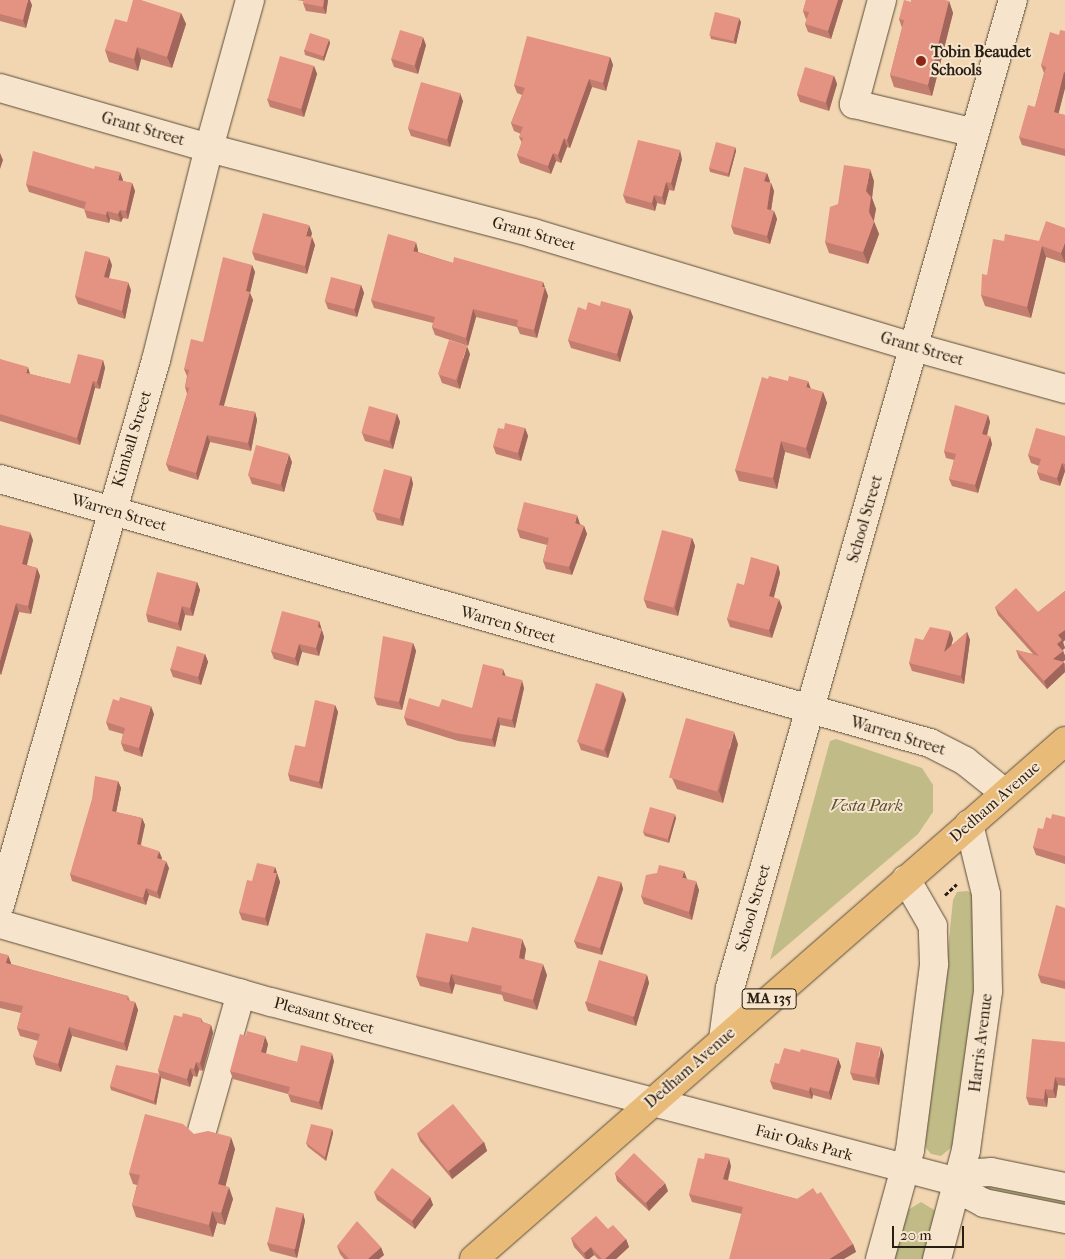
<!DOCTYPE html>
<html>
<head>
<meta charset="utf-8">
<style>
	body { margin:0 }
	#map { position:relative; width:1065px; height:1259px; overflow:hidden; background:#f2d6b1; font-family:"IM FELL French Canon",serif }
	div>[style] { position:absolute }
	.green>* { inset:0; background:#c1bc87 }
	.path>* { height:3px; margin-top:-1.5px; transform-origin:0; background:repeating-linear-gradient(90deg,#281e11 0 4px,transparent 0 6.5px) }
	.roads { filter:drop-shadow(0 0 1px #5a4c39) drop-shadow(0 0 1px #5a4c39) }
	.minor>* { height:28px; margin:-14px; padding:0 14px; transform-origin:14px; border-radius:14px; background:#f7e4cc }
	.major>* { height:28px; margin:-14px; padding:0 14px; transform-origin:14px; border-radius:14px; background:#e9bb78 }
	.wall>* { inset:0; background:#c47e70 }
	.shaded-wall>* { inset:0; background:#a0665b }
	.building>* { inset:0; background:#e49282; transform-origin:0 0 }
	.dots>* { width:14px; height:14px; translate:-50% -50%; box-sizing:border-box; border:2px solid #f7e4cc; border-radius:50% }
	span { translate:-50% -50%; white-space:nowrap; text-align:center; line-height:1.15; -webkit-text-stroke:4px #f7e4cc; paint-order:stroke }
	.shield-label span { padding:1px 4px; background:#f7e4cc; border:1px solid; border-radius:4px; -webkit-text-stroke-width:0 }
	.shield-label { font-size:15px; color:#281e11; font-weight:700 }
	.poi-label { font-size:16px; color:#281e11; font-weight:700 }
	.left { translate:0 -50%; text-align:left }
	.street-label { font-size:16px; color:#281e11 }
	.park-label { font-size:16px; color:#564d34; font-style:italic }
	.scale { position:absolute; left:892px; top:1226px; width:72px; height:22px; box-sizing:border-box; border:2px solid #281e11; border-top:0; padding-left:6px; font-size:15px; line-height:18px; white-space:nowrap; color:#281e11; -webkit-text-stroke:4px #f7e4cc; paint-order:stroke }
</style>
</head>
<body>
<div id="map">
	<div class="green">
		<i style="clip-path:polygon(836px 739px,922px 768px,933px 785px,933px 812px,918px 834px,770px 960px,830px 741px)"></i>
		<i style="clip-path:polygon(967px 891px,973px 894px,976px 967px,971px 1030px,953px 1146px,941px 1156px,931px 1154px,926px 1148px,924px 1131px,940px 1026px,953px 900px,957px 892px)"></i>
		<i style="clip-path:polygon(979px 1182px,1065px 1196px,1065px 1210px,981px 1194px)"></i>
		<i style="clip-path:polygon(921px 1202px,936px 1211px,924px 1259px,891px 1259px,908px 1210px)"></i>
	</div>
	<div class="path">
		<i style="left:945px;top:895px;width:16px;rotate:-43deg"></i>
	</div>
	<div class="roads">
		<div class="minor">
			<i style="left:882px;top:0;width:108px;rotate:105.1deg"></i>
			<i style="left:854px;top:104px;width:124px;rotate:13.5deg"></i>
			<i style="left:0;top:88px;width:217px;rotate:16deg"></i>
			<i style="left:209px;top:148px;width:335px;rotate:14.7deg"></i>
			<i style="left:533px;top:233px;width:398px;rotate:16.7deg"></i>
			<i style="left:914px;top:347px;width:157px;rotate:15.5deg"></i>
			<i style="left:0;top:479px;width:967px;rotate:15.85deg"></i>
			<i style="left:930px;top:743px;width:39px;rotate:27deg"></i>
			<i style="left:965px;top:761px;width:51px;rotate:38.7deg"></i>
			<i style="left:0;top:905px;width:567px;rotate:-74.03deg"></i>
			<i style="left:156px;top:360px;width:219px;rotate:-76deg"></i>
			<i style="left:209px;top:148px;width:154px;rotate:-74.5deg"></i>
			<i style="left:0;top:924px;width:282px;rotate:16.1deg"></i>
			<i style="left:271px;top:1002px;width:710px;rotate:14.68deg"></i>
			<i style="left:958px;top:1182px;width:17px;rotate:50deg"></i>
			<i style="left:969px;top:1195px;width:17px;rotate:28deg"></i>
			<i style="left:984px;top:1203px;width:83px;rotate:11.2deg"></i>
			<i style="left:723px;top:1039px;width:51px;rotate:-82.2deg"></i>
			<i style="left:730px;top:988px;width:1028px;rotate:-74.02deg"></i>
			<i style="left:202px;top:1131px;width:143px;rotate:-74.2deg"></i>
			<i style="left:958px;top:1182px;width:18px;rotate:-29deg"></i>
			<i style="left:974px;top:1173px;width:17px;rotate:-3deg"></i>
			<i style="left:991px;top:1172px;width:76px;rotate:11.5deg"></i>
			<i style="left:880px;top:1259px;width:113px;rotate:-74.6deg"></i>
			<i style="left:910px;top:1150px;width:188px;rotate:-82.6deg"></i>
			<i style="left:934px;top:964px;width:38px;rotate:-92deg"></i>
			<i style="left:933px;top:926px;width:54px;rotate:-119.9deg"></i>
			<i style="left:937px;top:1259px;width:113px;rotate:-75.1deg"></i>
			<i style="left:966px;top:1150px;width:161px;rotate:-82.1deg"></i>
			<i style="left:988px;top:991px;width:97px;rotate:-91.2deg"></i>
			<i style="left:986px;top:894px;width:72px;rotate:-103.7deg"></i>
		</div>
		<div class="major">
			<i style="left:474px;top:1259px;width:786px;rotate:-41.23deg"></i>
		</div>
	</div>
	<div class="wall">
		<i style="clip-path:polygon(0 0,32px 5px,26px 28px,0 21px)"></i>
		<i style="clip-path:polygon(297px 0,328px 0,326px 14px,306px 11px,303px 3px,304px 1px)"></i>
		<i style="clip-path:polygon(806px 0,843px 0,831px 39px,808px 32px,805px 24px,807px 19px,806px 19px,803px 11px)"></i>
		<i style="clip-path:polygon(949px 1px,953px 13px,932px 96px,894px 87px,890px 75px,902px 28px,899px 19px,911px 2px)"></i>
		<i style="clip-path:polygon(181px 13px,186px 24px,172px 68px,141px 59px,138px 71px,109px 62px,105px 50px,127px 22px)"></i>
		<i style="clip-path:polygon(741px 22px,736px 44px,711px 39px,710px 35px)"></i>
		<i style="clip-path:polygon(1065px 31px,1065px 88px,1058px 114px,1065px 115px,1065px 156px,1022px 145px,1019px 137px,1035px 107px,1044px 73px,1041px 65px,1059px 35px)"></i>
		<i style="clip-path:polygon(330px 43px,324px 61px,305px 55px,304px 50px)"></i>
		<i style="clip-path:polygon(426px 45px,418px 74px,394px 67px,391px 59px)"></i>
		<i style="clip-path:polygon(610px 57px,613px 65px,606px 91px,592px 87px,570px 148px,567px 147px,561px 163px,556px 161px,551px 174px,520px 163px,517px 155px,522px 143px,519px 137px,521px 134px,514px 131px,511px 123px,522px 95px,517px 93px,514px 85px)"></i>
		<i style="clip-path:polygon(314px 66px,317px 74px,304px 117px,270px 107px,267px 99px)"></i>
		<i style="clip-path:polygon(834px 76px,837px 84px,829px 111px,800px 102px,797px 94px)"></i>
		<i style="clip-path:polygon(463px 101px,450px 147px,411px 136px,408px 128px)"></i>
		<i style="clip-path:polygon(735px 147px,736px 151px,729px 177px,710px 172px,709px 168px)"></i>
		<i style="clip-path:polygon(682px 159px,674px 191px,669px 190px,665px 205px,657px 203px,655px 211px,626px 203px,623px 195px)"></i>
		<i style="clip-path:polygon(767px 173px,769px 182px,771px 183px,774px 191px,771px 210px,774px 211px,777px 219px,770px 244px,734px 234px,731px 226px)"></i>
		<i style="clip-path:polygon(122px 181px,132px 183px,135px 191px,128px 219px,123px 218px,121px 222px,110px 219px,109px 223px,87px 218px,84px 209px,29px 192px,26px 184px)"></i>
		<i style="clip-path:polygon(874px 181px,872px 198px,876px 209px,874px 221px,879px 234px,868px 264px,829px 253px,825px 242px,838px 204px)"></i>
		<i style="clip-path:polygon(1065px 228px,1065px 263px,1046px 257px,1031px 318px,985px 306px,981px 295px,987px 275px,1039px 241px)"></i>
		<i style="clip-path:polygon(312px 233px,311px 237px,315px 245px,307px 274px,255px 260px,252px 252px)"></i>
		<i style="clip-path:polygon(418px 250px,418px 252px,453px 263px,543px 282px,548px 296px,537px 338px,520px 334px,517px 327px,476px 317px,468px 346px,435px 335px,432px 327px,433px 323px,374px 308px,371px 300px)"></i>
		<i style="clip-path:polygon(112px 265px,109px 278px,131px 290px,125px 319px,78px 304px,75px 296px)"></i>
		<i style="clip-path:polygon(252px 265px,255px 272px,250px 293px,253px 300px,223px 406px,255px 412px,257px 420px,251px 451px,210px 442px,198px 480px,169px 471px,166px 464px,187px 394px,185px 387px,187px 376px,184px 369px,203px 342px)"></i>
		<i style="clip-path:polygon(361px 285px,364px 293px,357px 317px,328px 309px,325px 301px)"></i>
		<i style="clip-path:polygon(600px 306px,630px 309px,633px 317px,620px 362px,571px 348px,568px 340px,586px 310px)"></i>
		<i style="clip-path:polygon(470px 354px,460px 389px,442px 383px,439px 375px)"></i>
		<i style="clip-path:polygon(0 359px,30px 374px,70px 384px,103px 360px,105px 368px,100px 389px,95px 388px,80px 445px,0 421px)"></i>
		<i style="clip-path:polygon(811px 389px,823px 392px,827px 403px,810px 459px,785px 452px,777px 489px,739px 481px,735px 470px)"></i>
		<i style="clip-path:polygon(397px 414px,400px 422px,393px 449px,365px 441px,362px 433px)"></i>
		<i style="clip-path:polygon(988px 415px,990px 422px,987px 436px,992px 444px,978px 493px,952px 486px,949px 479px,954px 460px,946px 458px,944px 451px)"></i>
		<i style="clip-path:polygon(525px 428px,528px 436px,521px 461px,496px 454px,493px 446px,504px 429px)"></i>
		<i style="clip-path:polygon(1065px 436px,1065px 471px,1060px 486px,1040px 480px,1037px 472px,1039px 466px,1031px 463px,1028px 455px)"></i>
		<i style="clip-path:polygon(292px 462px,284px 492px,252px 484px,249px 476px)"></i>
		<i style="clip-path:polygon(411px 476px,413px 484px,403px 526px,377px 520px,374px 512px)"></i>
		<i style="clip-path:polygon(580px 524px,584px 526px,587px 534px,572px 575px,546px 569px,543px 561px,547px 545px,520px 538px,517px 529px)"></i>
		<i style="clip-path:polygon(0 525px,33px 540px,27px 565px,37px 568px,40px 576px,31px 614px,19px 612px,1px 675px,0 674px)"></i>
		<i style="clip-path:polygon(692px 538px,695px 546px,678px 616px,647px 608px,644px 600px)"></i>
		<i style="clip-path:polygon(778px 565px,780px 573px,774px 597px,782px 607px,772px 638px,730px 627px,727px 619px,744px 585px)"></i>
		<i style="clip-path:polygon(197px 582px,200px 590px,193px 616px,185px 615px,181px 631px,148px 622px,146px 614px)"></i>
		<i style="clip-path:polygon(1065px 591px,1065px 640px,1063px 642px,1065px 648px,1063px 650px,1065px 656px,1065px 660px,1063px 662px,1064px 662px,1065px 664px,1065px 672px,1047px 689px,1019px 658px,1016px 650px,1033px 654px,998px 615px,995px 607px,1038px 612px)"></i>
		<i style="clip-path:polygon(319px 621px,324px 637px,319px 656px,302px 652px,298px 666px,274px 659px,271px 651px)"></i>
		<i style="clip-path:polygon(950px 631px,953px 639px,951px 646px,967px 632px,970px 640px,964px 684px,912px 671px,909px 663px,923px 640px)"></i>
		<i style="clip-path:polygon(413px 643px,416px 651px,402px 710px,377px 705px,374px 697px)"></i>
		<i style="clip-path:polygon(205px 654px,208px 662px,201px 685px,173px 677px,170px 669px)"></i>
		<i style="clip-path:polygon(506px 676px,524px 688px,515px 728px,500px 725px,495px 747px,458px 741px,407px 725px,404px 717px,439px 707px,472px 708px)"></i>
		<i style="clip-path:polygon(623px 692px,626px 700px,608px 758px,581px 750px,578px 742px)"></i>
		<i style="clip-path:polygon(335px 705px,338px 712px,322px 789px,290px 781px,288px 774px,305px 747px)"></i>
		<i style="clip-path:polygon(154px 714px,142px 757px,124px 751px,121px 743px,123px 734px,109px 730px,106px 722px)"></i>
		<i style="clip-path:polygon(738px 744px,723px 803px,677px 789px,672px 778px)"></i>
		<i style="clip-path:polygon(118px 781px,121px 788px,116px 812px,142px 818px,145px 825px,141px 845px,162px 858px,161px 859px,169px 868px,160px 899px,149px 895px,146px 905px,72px 881px,70px 874px)"></i>
		<i style="clip-path:polygon(1065px 817px,1065px 864px,1036px 855px,1033px 847px,1043px 829px,1051px 819px)"></i>
		<i style="clip-path:polygon(676px 818px,669px 843px,645px 836px,643px 832px)"></i>
		<i style="clip-path:polygon(275px 867px,280px 882px,268px 926px,242px 920px,239px 912px,252px 881px)"></i>
		<i style="clip-path:polygon(687px 879px,699px 890px,692px 920px,644px 904px,641px 896px)"></i>
		<i style="clip-path:polygon(621px 882px,623px 889px,602px 955px,577px 948px,574px 941px)"></i>
		<i style="clip-path:polygon(1065px 908px,1065px 989px,1041px 983px,1038px 975px)"></i>
		<i style="clip-path:polygon(468px 942px,526px 949px,524px 959px,547px 975px,537px 1010px,504px 1001px,502px 995px,455px 984px,452px 994px,420px 986px,416px 976px)"></i>
		<i style="clip-path:polygon(0 953px,11px 963px,11px 964px,128px 996px,130px 1001px,135px 1002px,138px 1010px,127px 1051px,72px 1036px,61px 1072px,36px 1065px,33px 1056px,38px 1041px,20px 1036px,17px 1028px,21px 1013px,0 1008px)"></i>
		<i style="clip-path:polygon(647px 975px,649px 983px,636px 1026px,588px 1011px,585px 1002px)"></i>
		<i style="clip-path:polygon(182px 1017px,201px 1018px,203px 1022px,211px 1025px,213px 1033px,203px 1071px,199px 1070px,197px 1077px,193px 1076px,190px 1087px,161px 1078px,156px 1105px,111px 1090px,110px 1086px,159px 1074px,158px 1070px)"></i>
		<i style="clip-path:polygon(1065px 1042px,1065px 1086px,1058px 1085px,1056px 1098px,1048px 1098px,1047px 1107px,1029px 1105px,1026px 1097px)"></i>
		<i style="clip-path:polygon(268px 1044px,266px 1054px,297px 1062px,334px 1061px,322px 1110px,291px 1102px,288px 1094px,233px 1079px,230px 1071px)"></i>
		<i style="clip-path:polygon(884px 1055px,879px 1085px,853px 1080px,850px 1072px)"></i>
		<i style="clip-path:polygon(779px 1064px,841px 1066px,831px 1100px,813px 1095px,812px 1099px,773px 1089px,770px 1081px)"></i>
		<i style="clip-path:polygon(332px 1129px,333px 1133px,326px 1161px,308px 1147px,306px 1143px)"></i>
		<i style="clip-path:polygon(417px 1133px,484px 1142px,487px 1151px,452px 1179px,420px 1141px)"></i>
		<i style="clip-path:polygon(235px 1149px,225px 1186px,233px 1199px,225px 1225px,217px 1223px,213px 1237px,136px 1217px,132px 1205px,137px 1185px,133px 1184px,129px 1173px)"></i>
		<i style="clip-path:polygon(731px 1166px,728px 1181px,797px 1199px,817px 1194px,853px 1244px,856px 1252px,742px 1214px,692px 1202px,689px 1194px)"></i>
		<i style="clip-path:polygon(615px 1173px,668px 1191px,649px 1211px,617px 1181px)"></i>
		<i style="clip-path:polygon(374px 1192px,430px 1197px,433px 1205px,415px 1229px,377px 1200px)"></i>
		<i style="clip-path:polygon(303px 1213px,305px 1221px,297px 1258px,270px 1251px,267px 1243px)"></i>
		<i style="clip-path:polygon(608px 1229px,626px 1239px,629px 1247px,616px 1259px,598px 1259px,594px 1255px,589px 1259px,585px 1259px,574px 1247px,571px 1238px)"></i>
		<i style="clip-path:polygon(337px 1246px,384px 1255px,379px 1259px,344px 1259px,340px 1254px)"></i>
	</div>
	<div class="shaded-wall">
		<i style="clip-path:polygon(28px 0,30px 0,32px 5px,26px 28px,23px 20px)"></i>
		<i style="clip-path:polygon(324px 0,328px 0,326px 14px,323px 7px)"></i>
		<i style="clip-path:polygon(838px 0,843px 0,831px 39px,828px 31px)"></i>
		<i style="clip-path:polygon(949px 1px,953px 13px,932px 96px,928px 85px)"></i>
		<i style="clip-path:polygon(181px 13px,186px 24px,172px 68px,167px 57px)"></i>
		<i style="clip-path:polygon(739px 18px,741px 22px,736px 44px,734px 40px)"></i>
		<i style="clip-path:polygon(423px 37px,426px 45px,418px 74px,415px 66px)"></i>
		<i style="clip-path:polygon(329px 39px,330px 43px,324px 61px,323px 57px)"></i>
		<i style="clip-path:polygon(137px 47px,141px 59px,138px 71px,134px 59px)"></i>
		<i style="clip-path:polygon(610px 57px,613px 65px,606px 91px,603px 83px)"></i>
		<i style="clip-path:polygon(314px 66px,317px 74px,304px 117px,301px 109px)"></i>
		<i style="clip-path:polygon(1064px 72px,1065px 74px,1065px 88px,1057px 120px,1054px 112px)"></i>
		<i style="clip-path:polygon(834px 76px,837px 84px,829px 111px,826px 103px)"></i>
		<i style="clip-path:polygon(589px 79px,592px 87px,570px 148px,567px 140px)"></i>
		<i style="clip-path:polygon(460px 93px,463px 101px,450px 147px,447px 139px)"></i>
		<i style="clip-path:polygon(564px 138px,567px 147px,561px 163px,558px 155px)"></i>
		<i style="clip-path:polygon(735px 147px,736px 151px,729px 177px,728px 173px)"></i>
		<i style="clip-path:polygon(680px 150px,682px 159px,674px 191px,671px 183px)"></i>
		<i style="clip-path:polygon(0 153px,3px 160px,0 169px)"></i>
		<i style="clip-path:polygon(553px 153px,556px 161px,551px 174px,548px 166px)"></i>
		<i style="clip-path:polygon(870px 169px,874px 181px,872px 198px,876px 209px,873px 223px,869px 212px,866px 191px)"></i>
		<i style="clip-path:polygon(120px 172px,123px 180px,121px 188px,118px 180px)"></i>
		<i style="clip-path:polygon(767px 173px,770px 181px,767px 189px,764px 181px)"></i>
		<i style="clip-path:polygon(666px 182px,669px 190px,665px 205px,662px 197px)"></i>
		<i style="clip-path:polygon(132px 183px,135px 191px,128px 219px,126px 211px)"></i>
		<i style="clip-path:polygon(771px 183px,774px 191px,770px 217px,767px 209px)"></i>
		<i style="clip-path:polygon(654px 195px,657px 203px,655px 211px,652px 203px)"></i>
		<i style="clip-path:polygon(120px 210px,123px 218px,121px 222px,118px 214px)"></i>
		<i style="clip-path:polygon(107px 211px,110px 219px,109px 223px,106px 215px)"></i>
		<i style="clip-path:polygon(774px 211px,777px 219px,770px 244px,767px 236px)"></i>
		<i style="clip-path:polygon(874px 222px,879px 234px,868px 264px,863px 252px)"></i>
		<i style="clip-path:polygon(309px 225px,312px 233px,309px 244px,306px 236px)"></i>
		<i style="clip-path:polygon(312px 237px,315px 245px,307px 274px,305px 266px)"></i>
		<i style="clip-path:polygon(416px 242px,418px 250px,416px 259px,413px 251px)"></i>
		<i style="clip-path:polygon(1065px 243px,1065px 263px,1061px 253px)"></i>
		<i style="clip-path:polygon(1042px 246px,1046px 257px,1031px 318px,1027px 307px)"></i>
		<i style="clip-path:polygon(109px 257px,112px 265px,107px 285px,104px 277px)"></i>
		<i style="clip-path:polygon(252px 265px,255px 272px,250px 293px,253px 300px,222px 413px,219px 405px)"></i>
		<i style="clip-path:polygon(128px 282px,131px 290px,125px 319px,122px 311px)"></i>
		<i style="clip-path:polygon(543px 282px,548px 296px,537px 338px,534px 330px)"></i>
		<i style="clip-path:polygon(361px 285px,364px 293px,357px 317px,354px 309px)"></i>
		<i style="clip-path:polygon(473px 309px,476px 317px,468px 346px,466px 338px)"></i>
		<i style="clip-path:polygon(630px 309px,633px 317px,620px 362px,617px 354px)"></i>
		<i style="clip-path:polygon(467px 346px,470px 354px,460px 389px,457px 381px)"></i>
		<i style="clip-path:polygon(103px 360px,105px 368px,100px 389px,97px 382px)"></i>
		<i style="clip-path:polygon(28px 367px,30px 374px,26px 373px)"></i>
		<i style="clip-path:polygon(93px 381px,95px 388px,80px 445px,77px 438px)"></i>
		<i style="clip-path:polygon(808px 381px,812px 392px,806px 387px)"></i>
		<i style="clip-path:polygon(823px 392px,827px 403px,810px 459px,806px 448px)"></i>
		<i style="clip-path:polygon(255px 412px,257px 420px,251px 451px,248px 443px)"></i>
		<i style="clip-path:polygon(397px 414px,400px 422px,393px 449px,390px 441px)"></i>
		<i style="clip-path:polygon(988px 415px,990px 422px,985px 442px,982px 434px)"></i>
		<i style="clip-path:polygon(525px 428px,528px 436px,521px 461px,518px 453px)"></i>
		<i style="clip-path:polygon(207px 435px,210px 442px,198px 480px,196px 473px)"></i>
		<i style="clip-path:polygon(990px 436px,992px 444px,978px 493px,975px 485px)"></i>
		<i style="clip-path:polygon(781px 441px,785px 452px,777px 489px,773px 478px)"></i>
		<i style="clip-path:polygon(289px 454px,292px 462px,284px 492px,281px 484px)"></i>
		<i style="clip-path:polygon(1062px 463px,1065px 471px,1060px 486px,1057px 478px)"></i>
		<i style="clip-path:polygon(411px 476px,413px 484px,403px 526px,400px 518px)"></i>
		<i style="clip-path:polygon(577px 515px,580px 524px,578px 531px,575px 523px)"></i>
		<i style="clip-path:polygon(584px 526px,587px 534px,572px 575px,569px 567px)"></i>
		<i style="clip-path:polygon(30px 532px,33px 540px,25px 572px,22px 564px)"></i>
		<i style="clip-path:polygon(692px 538px,695px 546px,678px 616px,675px 608px)"></i>
		<i style="clip-path:polygon(778px 565px,780px 573px,772px 604px,769px 596px)"></i>
		<i style="clip-path:polygon(37px 568px,40px 576px,31px 614px,28px 606px)"></i>
		<i style="clip-path:polygon(197px 582px,200px 590px,193px 616px,190px 608px)"></i>
		<i style="clip-path:polygon(779px 599px,782px 607px,772px 638px,769px 630px)"></i>
		<i style="clip-path:polygon(16px 603px,19px 612px,1px 675px,0 671px,0 661px)"></i>
		<i style="clip-path:polygon(182px 606px,185px 615px,181px 631px,178px 623px)"></i>
		<i style="clip-path:polygon(319px 621px,324px 637px,319px 656px,316px 648px,318px 627px)"></i>
		<i style="clip-path:polygon(1065px 630px,1065px 640px,1063px 642px,1065px 648px,1060px 652px,1057px 644px,1058px 635px)"></i>
		<i style="clip-path:polygon(950px 631px,953px 639px,947px 661px,944px 652px)"></i>
		<i style="clip-path:polygon(967px 632px,970px 640px,964px 684px,961px 676px)"></i>
		<i style="clip-path:polygon(413px 643px,416px 651px,402px 710px,399px 702px)"></i>
		<i style="clip-path:polygon(299px 644px,302px 652px,298px 666px,295px 658px)"></i>
		<i style="clip-path:polygon(1063px 651px,1065px 656px,1065px 660px,1056px 667px,1053px 659px)"></i>
		<i style="clip-path:polygon(205px 654px,208px 662px,201px 685px,198px 677px)"></i>
		<i style="clip-path:polygon(1064px 662px,1065px 672px,1047px 689px,1044px 681px)"></i>
		<i style="clip-path:polygon(503px 669px,506px 677px,502px 675px)"></i>
		<i style="clip-path:polygon(522px 680px,524px 688px,515px 728px,512px 720px)"></i>
		<i style="clip-path:polygon(623px 692px,626px 700px,608px 758px,605px 750px)"></i>
		<i style="clip-path:polygon(335px 705px,338px 712px,322px 789px,319px 782px)"></i>
		<i style="clip-path:polygon(151px 706px,154px 714px,142px 757px,139px 748px)"></i>
		<i style="clip-path:polygon(498px 717px,500px 725px,495px 747px,492px 739px)"></i>
		<i style="clip-path:polygon(734px 732px,738px 744px,723px 803px,719px 791px)"></i>
		<i style="clip-path:polygon(118px 781px,121px 788px,115px 818px,112px 811px)"></i>
		<i style="clip-path:polygon(675px 814px,676px 818px,669px 843px,668px 838px)"></i>
		<i style="clip-path:polygon(142px 818px,145px 825px,139px 851px,137px 844px)"></i>
		<i style="clip-path:polygon(159px 851px,162px 858px,159px 865px,157px 858px)"></i>
		<i style="clip-path:polygon(166px 861px,169px 868px,160px 899px,157px 892px)"></i>
		<i style="clip-path:polygon(275px 867px,280px 882px,268px 926px,265px 918px)"></i>
		<i style="clip-path:polygon(684px 871px,687px 879px,682px 878px)"></i>
		<i style="clip-path:polygon(696px 881px,699px 890px,692px 920px,689px 912px)"></i>
		<i style="clip-path:polygon(621px 882px,623px 889px,602px 955px,600px 948px)"></i>
		<i style="clip-path:polygon(146px 888px,149px 895px,146px 905px,143px 898px)"></i>
		<i style="clip-path:polygon(522px 939px,526px 949px,523px 968px,519px 958px)"></i>
		<i style="clip-path:polygon(8px 955px,11px 963px,9px 971px,6px 963px)"></i>
		<i style="clip-path:polygon(543px 964px,547px 975px,537px 1010px,533px 1000px)"></i>
		<i style="clip-path:polygon(451px 974px,455px 984px,452px 994px,449px 983px)"></i>
		<i style="clip-path:polygon(647px 975px,649px 983px,636px 1026px,633px 1018px)"></i>
		<i style="clip-path:polygon(135px 1002px,138px 1010px,127px 1051px,124px 1043px)"></i>
		<i style="clip-path:polygon(211px 1025px,213px 1033px,203px 1071px,200px 1063px)"></i>
		<i style="clip-path:polygon(69px 1027px,72px 1036px,61px 1072px,58px 1064px)"></i>
		<i style="clip-path:polygon(265px 1036px,268px 1044px,264px 1060px,261px 1052px)"></i>
		<i style="clip-path:polygon(881px 1047px,884px 1055px,879px 1085px,876px 1077px)"></i>
		<i style="clip-path:polygon(332px 1053px,334px 1061px,322px 1110px,319px 1102px)"></i>
		<i style="clip-path:polygon(838px 1058px,841px 1066px,831px 1100px,829px 1092px)"></i>
		<i style="clip-path:polygon(196px 1062px,199px 1070px,197px 1077px,194px 1069px)"></i>
		<i style="clip-path:polygon(190px 1068px,193px 1076px,190px 1087px,187px 1079px)"></i>
		<i style="clip-path:polygon(160px 1074px,161px 1079px,156px 1105px,154px 1101px)"></i>
		<i style="clip-path:polygon(1055px 1077px,1058px 1085px,1056px 1098px,1053px 1090px)"></i>
		<i style="clip-path:polygon(810px 1087px,813px 1095px,812px 1099px,809px 1091px)"></i>
		<i style="clip-path:polygon(1045px 1089px,1048px 1098px,1047px 1107px,1044px 1099px)"></i>
		<i style="clip-path:polygon(332px 1129px,333px 1133px,326px 1161px,325px 1157px)"></i>
		<i style="clip-path:polygon(231px 1137px,235px 1149px,223px 1196px,218px 1184px)"></i>
		<i style="clip-path:polygon(484px 1142px,487px 1151px,452px 1179px,449px 1171px)"></i>
		<i style="clip-path:polygon(729px 1158px,731px 1166px,726px 1187px,723px 1179px)"></i>
		<i style="clip-path:polygon(665px 1183px,668px 1191px,649px 1211px,646px 1203px)"></i>
		<i style="clip-path:polygon(229px 1187px,233px 1199px,225px 1225px,221px 1213px)"></i>
		<i style="clip-path:polygon(430px 1197px,433px 1205px,415px 1229px,412px 1221px)"></i>
		<i style="clip-path:polygon(212px 1211px,217px 1223px,213px 1237px,209px 1225px)"></i>
		<i style="clip-path:polygon(303px 1213px,305px 1221px,297px 1258px,294px 1250px)"></i>
		<i style="clip-path:polygon(626px 1239px,629px 1247px,616px 1259px,605px 1259px)"></i>
		<i style="clip-path:polygon(853px 1244px,856px 1252px,844px 1259px,829px 1259px)"></i>
		<i style="clip-path:polygon(381px 1247px,384px 1255px,379px 1259px,368px 1259px)"></i>
		<i style="clip-path:polygon(591px 1247px,594px 1255px,589px 1259px,586px 1259px,584px 1253px)"></i>
	</div>
	<div class="building">
		<i style="clip-path:polygon(0 0,28px 0,23px 20px,0 14px)"></i>
		<i style="clip-path:polygon(133px 0,141px 0,181px 13px,167px 57px,137px 47px,134px 59px,105px 50px,115px 19px,127px 22px)"></i>
		<i style="clip-path:polygon(304px 0,324px 0,323px 7px,303px 3px)"></i>
		<i style="clip-path:polygon(806px 0,838px 0,828px 31px,805px 24px,809px 12px,803px 11px)"></i>
		<i style="clip-path:polygon(904px 0,911px 2px,911px 0,945px 0,949px 1px,928px 85px,890px 75px,904px 20px,899px 19px)"></i>
		<i style="left:715px;top:12px;width:25px;height:24px;rotate:14deg"></i>
		<i style="left:400px;top:30px;width:24px;height:30px;rotate:17deg"></i>
		<i style="clip-path:polygon(1060px 30px,1065px 31px,1065px 72px,1064px 72px,1054px 112px,1065px 115px,1065px 149px,1019px 137px,1028px 105px,1035px 107px,1046px 67px,1041px 65px,1050px 32px,1059px 35px)"></i>
		<i style="left:310px;top:33px;width:20px;height:18px;rotate:18deg"></i>
		<i style="clip-path:polygon(527px 36px,610px 57px,603px 83px,589px 79px,567px 140px,564px 138px,558px 155px,553px 153px,548px 166px,517px 155px,523px 138px,519px 137px,523px 127px,511px 123px,525px 88px,514px 85px)"></i>
		<i style="left:280px;top:56px;width:35px;height:45px;rotate:16deg"></i>
		<i style="left:805px;top:67px;width:30px;height:28px;rotate:17deg"></i>
		<i style="left:421px;top:82px;width:41px;height:48px;rotate:16deg"></i>
		<i style="clip-path:polygon(638px 140px,680px 150px,671px 183px,666px 182px,662px 197px,654px 195px,652px 203px,623px 195px)"></i>
		<i style="left:716px;top:142px;width:20px;height:27px;rotate:15deg"></i>
		<i style="clip-path:polygon(33px 151px,94px 169px,95px 166px,120px 172px,118px 180px,132px 183px,126px 211px,120px 210px,118px 214px,107px 211px,106px 215px,84px 210px,86px 202px,26px 184px)"></i>
		<i style="clip-path:polygon(844px 165px,870px 169px,866px 191px,871px 197px,869px 212px,874px 222px,863px 252px,825px 242px,830px 207px,838px 204px)"></i>
		<i style="clip-path:polygon(744px 167px,767px 173px,764px 181px,771px 183px,767px 209px,774px 211px,767px 236px,731px 226px)"></i>
		<i style="clip-path:polygon(263px 213px,309px 225px,306px 236px,312px 237px,305px 266px,252px 252px)"></i>
		<i style="clip-path:polygon(1046px 221px,1065px 228px,1065px 243px,1061px 253px,1042px 246px,1027px 307px,981px 295px,982px 274px,987px 275px,993px 239px,1004px 241px,1005px 234px,1039px 241px)"></i>
		<i style="clip-path:polygon(388px 234px,416px 242px,413px 251px,453px 263px,454px 257px,543px 282px,542px 287px,545px 287px,534px 330px,517px 326px,518px 320px,473px 309px,466px 338px,432px 327px,435px 317px,371px 300px)"></i>
		<i style="clip-path:polygon(85px 251px,109px 257px,104px 277px,128px 282px,122px 311px,75px 296px)"></i>
		<i style="clip-path:polygon(223px 257px,252px 265px,246px 291px,250px 292px,219px 405px,255px 412px,248px 443px,207px 435px,196px 473px,166px 464px,189px 388px,185px 387px,189px 370px,184px 369px,191px 339px,203px 342px)"></i>
		<i style="left:331px;top:277px;width:31px;height:25px;rotate:15deg"></i>
		<i style="clip-path:polygon(601px 301px,630px 309px,617px 354px,568px 340px,578px 307px,586px 310px,588px 302px,600px 306px)"></i>
		<i style="left:449px;top:340px;width:19px;height:36px;rotate:18deg"></i>
		<i style="clip-path:polygon(78px 354px,103px 360px,97px 382px,93px 381px,77px 438px,0 414px,0 359px,28px 367px,26px 373px,70px 384px)"></i>
		<i style="clip-path:polygon(769px 376px,788px 381px,789px 376px,808px 381px,806px 387px,823px 392px,806px 448px,781px 441px,773px 478px,735px 470px,762px 377px,768px 379px)"></i>
		<i style="clip-path:polygon(955px 405px,988px 415px,982px 434px,990px 436px,975px 485px,949px 479px,956px 454px,944px 451px)"></i>
		<i style="left:369px;top:406px;width:29px;height:28px;rotate:16deg"></i>
		<i style="clip-path:polygon(505px 423px,525px 428px,518px 453px,493px 446px,498px 428px,504px 429px)"></i>
		<i style="clip-path:polygon(1036px 428px,1065px 436px,1065px 464px,1062px 463px,1057px 478px,1037px 472px,1041px 459px,1028px 455px)"></i>
		<i style="left:256px;top:445px;width:34px;height:32px;rotate:15deg"></i>
		<i style="left:384px;top:469px;width:28px;height:44px;rotate:15deg"></i>
		<i style="clip-path:polygon(524px 502px,577px 515px,575px 523px,584px 526px,569px 567px,543px 561px,549px 538px,517px 529px)"></i>
		<i style="clip-path:polygon(0 525px,30px 532px,22px 564px,37px 568px,28px 606px,16px 603px,0 661px)"></i>
		<i style="left:662px;top:530px;width:31px;height:72px;rotate:15deg"></i>
		<i style="clip-path:polygon(751px 557px,778px 565px,769px 596px,779px 599px,769px 630px,727px 619px,737px 583px,744px 585px)"></i>
		<i style="clip-path:polygon(157px 572px,197px 582px,190px 608px,182px 606px,178px 623px,146px 614px)"></i>
		<i style="clip-path:polygon(1016px 588px,1038px 612px,1065px 591px,1065px 630px,1058px 635px,1062px 640px,1057px 644px,1063px 651px,1053px 659px,1064px 662px,1044px 681px,1016px 650px,1039px 656px,995px 607px)"></i>
		<i style="clip-path:polygon(282px 611px,319px 621px,318px 627px,322px 629px,316px 648px,299px 644px,295px 658px,271px 651px)"></i>
		<i style="clip-path:polygon(930px 627px,950px 631px,944px 652px,967px 632px,961px 676px,909px 663px,915px 638px,923px 640px)"></i>
		<i style="clip-path:polygon(383px 636px,413px 643px,399px 702px,374px 697px)"></i>
		<i style="left:177px;top:646px;width:29px;height:24px;rotate:16deg"></i>
		<i style="clip-path:polygon(483px 664px,503px 669px,502px 675px,522px 680px,512px 720px,498px 717px,492px 739px,455px 733px,404px 717px,409px 698px,439px 707px,442px 699px,472px 708px)"></i>
		<i style="left:596px;top:683px;width:28px;height:62px;rotate:18deg"></i>
		<i style="clip-path:polygon(120px 697px,151px 706px,139px 748px,121px 743px,125px 728px,106px 722px,113px 699px,119px 701px)"></i>
		<i style="clip-path:polygon(315px 700px,335px 705px,319px 782px,288px 774px,295px 745px,305px 747px)"></i>
		<i style="left:686px;top:718px;width:50px;height:62px;rotate:16deg"></i>
		<i style="clip-path:polygon(95px 776px,118px 781px,112px 811px,142px 818px,137px 844px,159px 851px,157px 858px,166px 861px,157px 892px,146px 888px,143px 898px,70px 874px,92px 799px)"></i>
		<i style="left:650px;top:807px;width:26px;height:26px;rotate:16deg"></i>
		<i style="clip-path:polygon(1052px 814px,1065px 817px,1065px 856px,1033px 847px,1038px 828px,1043px 829px,1046px 817px,1051px 819px)"></i>
		<i style="clip-path:polygon(257px 863px,275px 867px,273px 873px,277px 873px,265px 918px,239px 912px,247px 880px,252px 881px)"></i>
		<i style="clip-path:polygon(659px 865px,684px 871px,682px 878px,696px 881px,689px 912px,641px 896px,646px 875px,657px 873px)"></i>
		<i style="clip-path:polygon(598px 876px,621px 882px,600px 948px,574px 941px)"></i>
		<i style="clip-path:polygon(1056px 905px,1065px 908px,1065px 981px,1038px 975px)"></i>
		<i style="clip-path:polygon(472px 927px,522px 939px,519px 958px,543px 964px,533px 1000px,501px 991px,502px 986px,451px 974px,449px 983px,416px 976px,426px 933px,468px 942px)"></i>
		<i style="clip-path:polygon(0 953px,8px 955px,6px 963px,128px 996px,127px 1000px,135px 1002px,124px 1043px,69px 1027px,58px 1064px,33px 1056px,40px 1034px,17px 1028px,23px 1006px,0 1001px)"></i>
		<i style="left:599px;top:960px;width:50px;height:44px;rotate:17deg"></i>
		<i style="clip-path:polygon(183px 1013px,201px 1018px,201px 1022px,211px 1025px,200px 1063px,196px 1062px,194px 1069px,190px 1068px,187px 1079px,158px 1070px,174px 1015px,182px 1017px)"></i>
		<i style="clip-path:polygon(247px 1031px,265px 1036px,261px 1052px,297px 1062px,301px 1045px,332px 1053px,319px 1102px,288px 1094px,290px 1087px,230px 1071px,240px 1034px,246px 1036px)"></i>
		<i style="clip-path:polygon(1032px 1039px,1065px 1042px,1065px 1078px,1055px 1077px,1053px 1090px,1045px 1089px,1044px 1099px,1026px 1097px)"></i>
		<i style="left:856px;top:1042px;width:25px;height:31px;rotate:11deg"></i>
		<i style="clip-path:polygon(784px 1048px,800px 1052px,801px 1049px,838px 1058px,829px 1092px,810px 1087px,809px 1091px,770px 1081px,775px 1063px,779px 1064px)"></i>
		<i style="clip-path:polygon(116px 1065px,160px 1074px,154px 1101px,110px 1086px)"></i>
		<i style="left:453px;top:1104px;width:49px;height:46px;rotate:51deg"></i>
		<i style="clip-path:polygon(145px 1114px,183px 1124px,194px 1134px,208px 1131px,231px 1137px,218px 1184px,229px 1187px,221px 1213px,212px 1211px,209px 1225px,132px 1205px,140px 1175px,129px 1173px)"></i>
		<i style="clip-path:polygon(311px 1124px,332px 1129px,325px 1157px,306px 1143px)"></i>
		<i style="left:634px;top:1153px;width:43px;height:28px;rotate:44deg"></i>
		<i style="clip-path:polygon(705px 1153px,729px 1158px,723px 1179px,797px 1199px,813px 1188px,817px 1194px,821px 1192px,853px 1244px,829px 1259px,729px 1259px,743px 1207px,689px 1194px,698px 1158px,704px 1159px)"></i>
		<i style="left:392px;top:1168px;width:48px;height:30px;rotate:37deg"></i>
		<i style="left:276px;top:1207px;width:28px;height:37px;rotate:13deg"></i>
		<i style="clip-path:polygon(596px 1216px,608px 1229px,613px 1225px,626px 1239px,605px 1259px,602px 1259px,591px 1247px,584px 1253px,571px 1238px)"></i>
		<i style="clip-path:polygon(357px 1221px,381px 1247px,368px 1259px,349px 1259px,337px 1246px)"></i>
	</div>
	<div class="dots">
		<i style="left:921px;top:61px;background:#8f2418"></i>
	</div>
	<div class="shield-label">
		<span style="left:769px;top:999px">MA 135</span>
	</div>
	<div class="poi-label">
		<span class="left" style="left:931px;top:61px">Tobin Beaudet<br>Schools</span>
	</div>
	<div class="street-label">
		<span style="left:143px;top:129px;rotate:16deg">Grant Street</span>
		<span style="left:534px;top:234px;rotate:16deg">Grant Street</span>
		<span style="left:922px;top:349px;rotate:16deg">Grant Street</span>
		<span style="left:132px;top:439px;rotate:-73deg">Kimball Street</span>
		<span style="left:119px;top:513px;rotate:16deg">Warren Street</span>
		<span style="left:865px;top:519px;rotate:-74deg">School Street</span>
		<span style="left:508px;top:625px;rotate:16deg">Warren Street</span>
		<span style="left:898px;top:736px;rotate:17deg">Warren Street</span>
		<span style="left:995px;top:802px;rotate:-41deg">Dedham Avenue</span>
		<span style="left:753px;top:908px;rotate:-74deg">School Street</span>
		<span style="left:324px;top:1016px;rotate:15deg">Pleasant Street</span>
		<span style="left:981px;top:1043px;rotate:-83deg">Harris Avenue</span>
		<span style="left:690px;top:1068px;rotate:-41deg">Dedham Avenue</span>
		<span style="left:804px;top:1143px;rotate:15deg">Fair Oaks Park</span>
	</div>
	<div class="park-label">
		<span style="left:867px;top:806px">Vesta Park</span>
	</div>
	<div class="scale">20 m</div>
</div>
</body>
</html>
